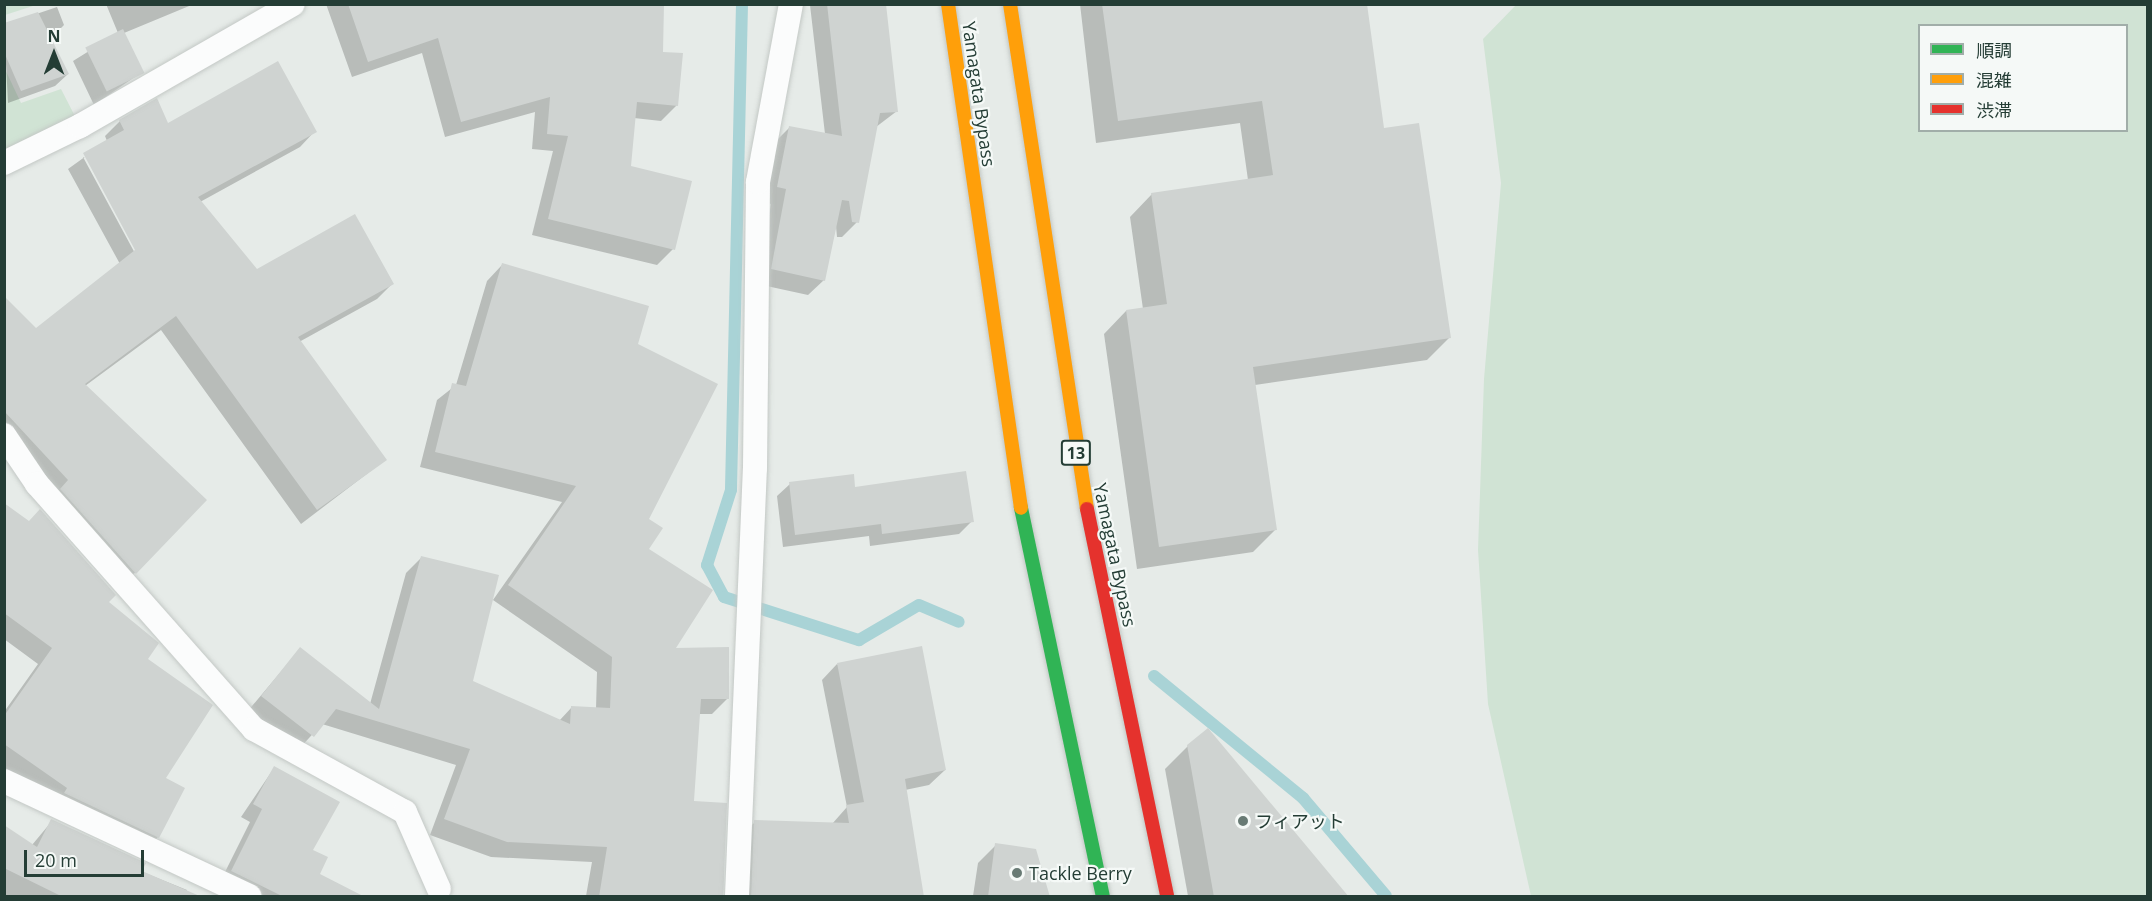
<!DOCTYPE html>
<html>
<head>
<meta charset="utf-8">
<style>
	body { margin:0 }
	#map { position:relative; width:2152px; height:901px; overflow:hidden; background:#e6ebe8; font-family:"Open Sans","Noto Sans JP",sans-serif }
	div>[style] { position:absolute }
	.green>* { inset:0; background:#d0e3d4 }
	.shadow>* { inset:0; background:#0003 }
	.stream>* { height:12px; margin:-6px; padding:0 6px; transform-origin:6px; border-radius:6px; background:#a9d3d6 }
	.building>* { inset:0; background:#cfd3d1; transform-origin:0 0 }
	.roads { filter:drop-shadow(0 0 2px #c3c8c5) drop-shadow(0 0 2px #c3c8c5) }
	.lane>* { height:24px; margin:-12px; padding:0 12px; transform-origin:12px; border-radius:12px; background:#fbfcfc }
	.fast>* { height:14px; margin:-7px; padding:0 7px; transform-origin:7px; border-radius:7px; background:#30b455 }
	.slow>* { height:14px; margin:-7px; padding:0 7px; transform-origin:7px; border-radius:7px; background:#ff9f0a }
	.jam>* { height:14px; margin:-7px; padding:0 7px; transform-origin:7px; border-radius:7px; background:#e5322d }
	.dots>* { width:16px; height:16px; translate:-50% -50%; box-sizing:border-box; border:3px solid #f5f9f7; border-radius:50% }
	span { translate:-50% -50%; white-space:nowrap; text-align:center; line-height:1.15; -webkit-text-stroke:4.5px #f5f9f7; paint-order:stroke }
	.shield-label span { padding:2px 4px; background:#f5f9f7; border:2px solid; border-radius:4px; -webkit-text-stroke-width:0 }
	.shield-label { font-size:16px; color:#243d35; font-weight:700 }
	.street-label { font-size:18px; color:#243d35 }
	.poi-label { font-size:18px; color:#243d35 }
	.left { translate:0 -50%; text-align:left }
	.frame { position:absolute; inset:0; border:6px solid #243d35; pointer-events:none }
	.legend { position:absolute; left:1918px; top:24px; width:210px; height:108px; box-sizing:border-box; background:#f5f9f7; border:2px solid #a1aea9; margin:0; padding:8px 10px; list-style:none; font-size:18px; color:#243d35 }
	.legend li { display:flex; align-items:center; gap:12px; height:30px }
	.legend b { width:30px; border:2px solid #a1aea9 }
	.north { position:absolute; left:24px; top:24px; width:60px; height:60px; -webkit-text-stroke:4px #f5f9f7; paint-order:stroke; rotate:0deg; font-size:16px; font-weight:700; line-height:24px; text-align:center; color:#243d35 }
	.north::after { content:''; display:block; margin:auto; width:21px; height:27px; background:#243d35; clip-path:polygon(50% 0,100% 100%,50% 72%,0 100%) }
	.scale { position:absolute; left:24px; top:850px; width:120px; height:27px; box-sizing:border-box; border:3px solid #243d35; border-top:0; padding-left:8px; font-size:18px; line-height:21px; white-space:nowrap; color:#243d35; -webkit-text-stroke:4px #f5f9f7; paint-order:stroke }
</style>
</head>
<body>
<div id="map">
	<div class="green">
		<i style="clip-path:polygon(5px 4px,36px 4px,36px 5px,5px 15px)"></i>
		<i style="clip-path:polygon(evenodd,1516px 5px,2147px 5px,2147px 896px,1531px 896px,1488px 704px,1478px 550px,1484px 379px,1501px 183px,1483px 39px,1516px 5px,1920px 26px,2126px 26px,2126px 130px,1920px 130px,1920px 26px)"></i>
		<i style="clip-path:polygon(4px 67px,21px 103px,61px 89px,80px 126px,5px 163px)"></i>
	</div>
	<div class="shadow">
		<i style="clip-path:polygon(106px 4px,194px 4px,124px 33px,142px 72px,94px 105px,73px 61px,118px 33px)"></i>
		<i style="clip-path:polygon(326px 4px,663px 4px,661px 53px,677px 105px,661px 121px,634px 118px,630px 167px,673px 249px,657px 265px,532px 235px,553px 151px,532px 149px,535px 112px,445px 137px,422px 53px,352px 77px)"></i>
		<i style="clip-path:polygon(884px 4px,897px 111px,876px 127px,857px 222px,842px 237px,837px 237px,836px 226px,824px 280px,808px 295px,757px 284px,771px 204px,763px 202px,774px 143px,790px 127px,825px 134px,810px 5px)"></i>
		<i style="clip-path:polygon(1080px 4px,1358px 4px,1383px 130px,1450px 337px,1427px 360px,1255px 385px,1275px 530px,1253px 552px,1137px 569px,1104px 334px,1126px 311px,1143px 309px,1130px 217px,1152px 194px,1248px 180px,1240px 123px,1096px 143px)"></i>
		<i style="clip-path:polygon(57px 7px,64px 25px,50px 39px,68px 74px,55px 86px,8px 103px,4px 25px)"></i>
		<i style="clip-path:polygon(evenodd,120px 121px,315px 131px,300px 147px,200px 202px,256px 271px,392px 284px,377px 299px,299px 342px,385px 460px,301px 524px,161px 330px,85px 386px,205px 500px,120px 588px,4px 443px,4px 298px,35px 330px,120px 264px,68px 169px,107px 141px,105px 136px,120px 121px,83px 157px,87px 157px,140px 256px,137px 257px,83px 157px)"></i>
		<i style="clip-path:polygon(502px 265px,637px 345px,647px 549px,673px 650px,728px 698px,712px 714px,698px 714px,692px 803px,725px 805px,723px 896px,586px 896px,592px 862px,491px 857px,430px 835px,456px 765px,322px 724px,297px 751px,247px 712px,300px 649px,370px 704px,406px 573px,422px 557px,471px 682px,559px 721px,572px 707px,596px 709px,597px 672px,493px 600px,562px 502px,420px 467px,437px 400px,456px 385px,487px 281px)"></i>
		<i style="clip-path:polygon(790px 484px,854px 489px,972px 521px,959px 534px,870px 546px,869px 536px,783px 547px,777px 496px)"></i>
		<i style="clip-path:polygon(4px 505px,107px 602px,146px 659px,164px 778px,158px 837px,143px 852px,4px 770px,4px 712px,38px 664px,4px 639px)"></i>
		<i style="clip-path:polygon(837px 664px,945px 770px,929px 785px,905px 790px,923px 896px,736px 896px,740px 837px,755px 822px,832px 824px,847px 807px,822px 680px)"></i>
		<i style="clip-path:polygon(1188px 746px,1347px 896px,1188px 896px,1165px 769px)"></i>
		<i style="clip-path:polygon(274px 768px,318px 874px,361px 896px,245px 896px,219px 884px,250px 822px,241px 817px)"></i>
		<i style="clip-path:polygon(52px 821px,140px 871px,187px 890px,184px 896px,4px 896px,4px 826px,32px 845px)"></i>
		<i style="clip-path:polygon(996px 845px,1049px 896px,973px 896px,978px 863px)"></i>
	</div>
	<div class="stream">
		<i style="left:742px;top:4px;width:486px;rotate:91.3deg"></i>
		<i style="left:731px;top:490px;width:79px;rotate:107.7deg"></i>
		<i style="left:707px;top:565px;width:36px;rotate:62deg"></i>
		<i style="left:724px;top:597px;width:142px;rotate:17.7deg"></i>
		<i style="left:859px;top:640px;width:69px;rotate:-30.3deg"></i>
		<i style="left:919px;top:605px;width:43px;rotate:23deg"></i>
		<i style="left:1154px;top:676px;width:193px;rotate:39.3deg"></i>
		<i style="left:1303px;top:798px;width:128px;rotate:49.7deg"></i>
	</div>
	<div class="building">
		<i style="clip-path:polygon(348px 4px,664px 4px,663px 52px,683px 53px,678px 106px,637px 102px,631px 166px,692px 181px,675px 250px,548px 219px,568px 136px,547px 134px,550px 97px,461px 122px,438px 38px,368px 62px)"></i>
		<i style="clip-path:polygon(827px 4px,886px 4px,898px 112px,880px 113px,859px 223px,852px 222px,849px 201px,842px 200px,825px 281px,771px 269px,786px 189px,777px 187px,789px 126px,842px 136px)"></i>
		<i style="clip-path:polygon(1102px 4px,1367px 4px,1384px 128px,1419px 123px,1451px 338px,1253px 367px,1277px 530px,1159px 547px,1126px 310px,1167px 304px,1151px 193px,1273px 175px,1262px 101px,1118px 121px)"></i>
		<i style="clip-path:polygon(38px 12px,69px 74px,21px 91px,4px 52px,4px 23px)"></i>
		<i style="left:123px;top:29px;width:49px;height:42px;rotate:64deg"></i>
		<i style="clip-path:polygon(278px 61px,317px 132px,198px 197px,257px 269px,355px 214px,394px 284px,298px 337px,387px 460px,317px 510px,176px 316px,85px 384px,207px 500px,136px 574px,60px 489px,68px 480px,4px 411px,4px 296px,36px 328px,135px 250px,83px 153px,124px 130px,119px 120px,157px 98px,168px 123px)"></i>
		<i style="clip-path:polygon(502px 263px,649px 306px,638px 344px,718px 384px,649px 519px,663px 528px,649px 549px,713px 590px,676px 648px,729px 647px,729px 699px,701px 699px,694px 801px,727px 803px,723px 897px,599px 897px,607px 847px,507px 842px,444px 819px,470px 749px,336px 709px,314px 737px,261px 696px,300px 647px,379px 709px,421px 556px,499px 575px,473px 681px,570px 724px,571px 706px,610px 708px,612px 657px,508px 585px,576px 486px,435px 452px,452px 383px,466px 386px)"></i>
		<i style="clip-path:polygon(966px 471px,974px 522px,882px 534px,881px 524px,795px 535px,789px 482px,854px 474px,855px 487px)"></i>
		<i style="clip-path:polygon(4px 503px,29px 521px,40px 509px,116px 595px,109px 602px,159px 643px,148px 659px,213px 705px,166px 778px,185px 788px,159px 838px,64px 793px,67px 788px,4px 744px,4px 716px,52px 648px,4px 613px)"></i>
		<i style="clip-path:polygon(922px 646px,946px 770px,905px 779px,924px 897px,751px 897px,754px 820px,849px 823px,846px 805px,864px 802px,837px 663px)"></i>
		<i style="clip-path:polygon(1208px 728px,1349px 897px,1214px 897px,1187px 745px)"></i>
		<i style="clip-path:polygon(274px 766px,340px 802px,313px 850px,328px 857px,320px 874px,365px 897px,284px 897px,231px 871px,262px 809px,253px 804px)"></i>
		<i style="clip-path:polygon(51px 819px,146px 863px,142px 871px,202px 897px,63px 897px,4px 868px,4px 825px,37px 847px)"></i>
		<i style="clip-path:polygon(995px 843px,1036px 849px,1050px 897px,988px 897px)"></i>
	</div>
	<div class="roads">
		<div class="lane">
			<i style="left:4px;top:163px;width:85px;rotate:-26deg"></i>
			<i style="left:80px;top:126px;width:245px;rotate:-29.8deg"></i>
			<i style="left:4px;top:435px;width:59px;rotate:56deg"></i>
			<i style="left:37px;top:484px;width:327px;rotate:48.5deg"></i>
			<i style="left:254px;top:729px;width:172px;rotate:28.8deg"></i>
			<i style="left:405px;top:812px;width:84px;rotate:66.2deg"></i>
			<i style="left:4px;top:781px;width:271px;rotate:25.1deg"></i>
			<i style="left:737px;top:896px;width:428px;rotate:-87.6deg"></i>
			<i style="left:755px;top:468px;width:286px;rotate:-89.4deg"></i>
			<i style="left:758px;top:182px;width:181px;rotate:-79.5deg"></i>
		</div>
		<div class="fast">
			<i style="left:1021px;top:508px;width:397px;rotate:78.1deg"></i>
		</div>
		<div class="slow">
			<i style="left:948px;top:4px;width:509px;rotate:81.76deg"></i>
			<i style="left:1010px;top:4px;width:511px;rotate:81.33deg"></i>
		</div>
		<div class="jam">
			<i style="left:1087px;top:509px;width:395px;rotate:78.3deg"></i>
		</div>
	</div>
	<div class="dots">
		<i style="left:1243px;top:821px;background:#687a74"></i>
		<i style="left:1017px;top:873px;background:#687a74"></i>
	</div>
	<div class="shield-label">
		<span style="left:1076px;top:453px">13</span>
	</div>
	<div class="street-label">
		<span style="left:979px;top:94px;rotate:82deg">Yamagata Bypass</span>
		<span style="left:1115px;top:555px;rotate:78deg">Yamagata Bypass</span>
	</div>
	<div class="poi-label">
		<span class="left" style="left:1255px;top:821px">フィアット</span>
		<span class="left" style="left:1029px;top:873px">Tackle Berry</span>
	</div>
	<div class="frame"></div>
	<ul class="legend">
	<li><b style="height:8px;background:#30b455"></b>順調</li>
	<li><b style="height:8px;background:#ff9f0a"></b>混雑</li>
	<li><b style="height:8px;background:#e5322d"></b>渋滞</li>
	</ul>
	<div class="north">N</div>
	<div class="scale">20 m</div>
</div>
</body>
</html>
